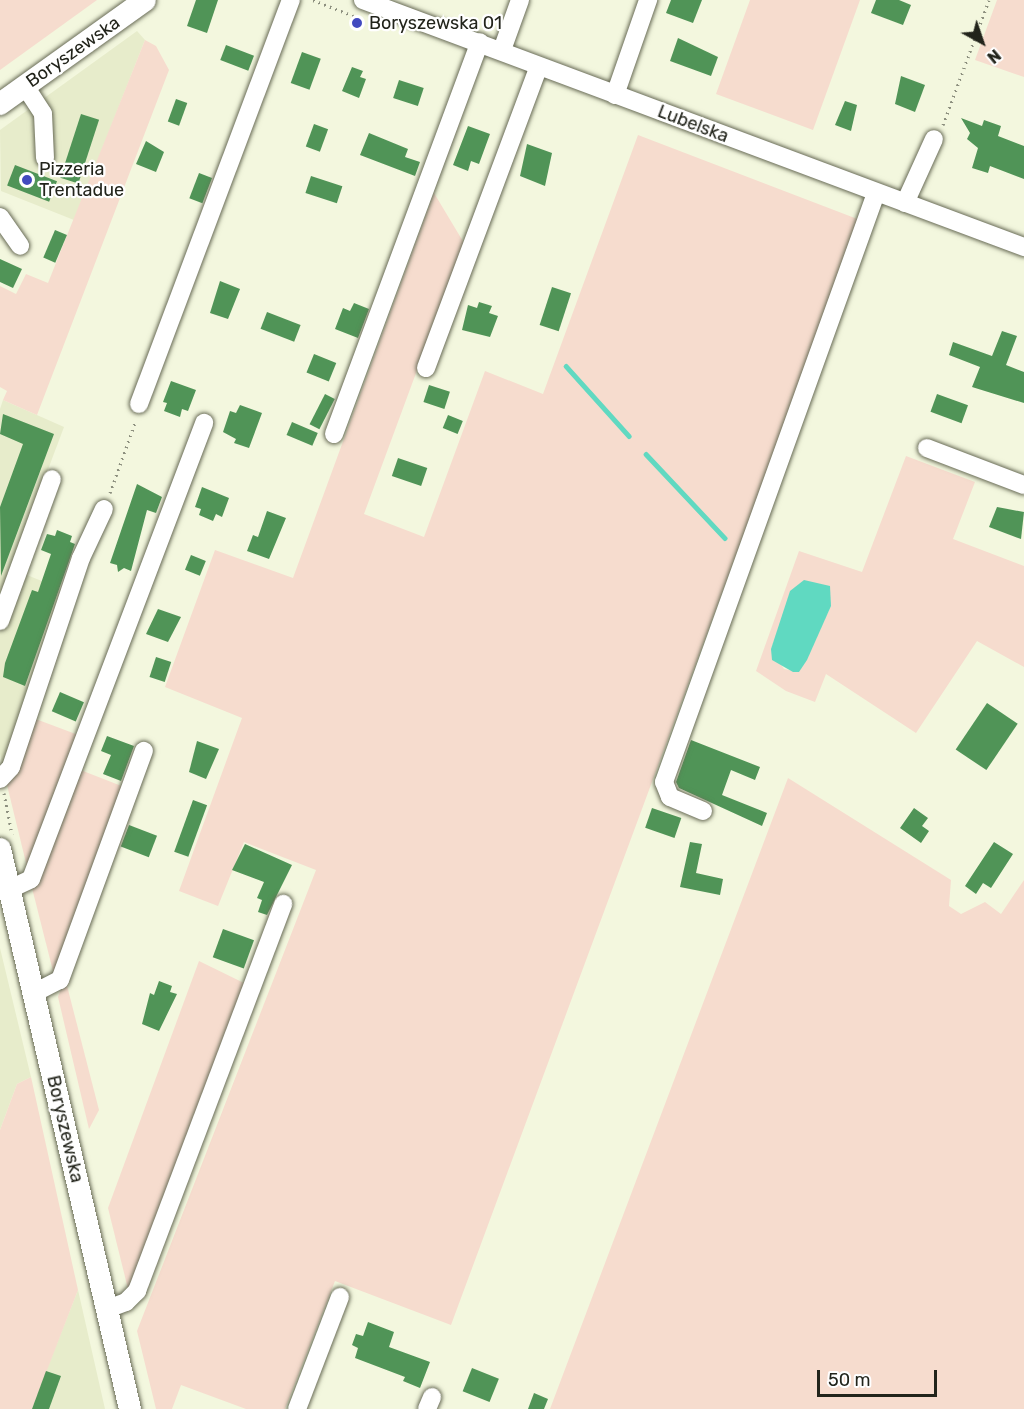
<!DOCTYPE html>
<html>
<head>
<meta charset="utf-8">
<style>
	body { margin:0 }
	#map { position:relative; width:1024px; height:1409px; overflow:hidden; background:#f3f7de; font-family:Rubik,sans-serif }
	div>[style] { position:absolute }
	.built>* { inset:0; background:#e7eccb }
	.green>* { inset:0; background:#f6dcce }
	.water>* { inset:0; background:#60d9c1 }
	.stream>* { height:4.5px; margin:-2.25px; padding:0 2.25px; transform-origin:2.25px; border-radius:2.25px; background:#60d9c1 }
	.building>* { inset:0; background:#509457; transform-origin:0 0 }
	.path>* { height:3px; margin-top:-1.5px; transform-origin:0; background:repeating-linear-gradient(90deg,#8c8f7e 0 1.5px,transparent 0 6px) }
	.roads { filter:drop-shadow(0 0 2px #686b56) drop-shadow(0 0 2px #686b56) }
	.minor>* { height:18px; margin:-9px; padding:0 9px; transform-origin:9px; border-radius:9px; background:#fff }
	.major>* { height:22px; margin:-11px; padding:0 11px; transform-origin:11px; border-radius:11px; background:#fff }
	.dots>* { width:16px; height:16px; translate:-50% -50%; box-sizing:border-box; border:3px solid #fff; border-radius:50% }
	span { translate:-50% -50%; white-space:nowrap; text-align:center; line-height:1.15; -webkit-text-stroke:4.5px #fff; paint-order:stroke }
	.poi-label { font-size:18px; color:#22241b }
	.left { translate:0 -50%; text-align:left }
	.street-label { font-size:18px; color:#22241b }
	.north { position:absolute; left:952px; top:12px; width:60px; height:60px; -webkit-text-stroke:4px #fff; paint-order:stroke; rotate:140deg; font-size:16px; font-weight:700; line-height:24px; text-align:center; color:#22241b }
	.north::after { content:''; display:block; margin:auto; width:21px; height:27px; background:#22241b; clip-path:polygon(50% 0,100% 100%,50% 72%,0 100%) }
	.scale { position:absolute; left:817px; top:1370px; width:120px; height:27px; box-sizing:border-box; border:3px solid #22241b; border-top:0; padding-left:8px; font-size:18px; line-height:21px; white-space:nowrap; color:#22241b; -webkit-text-stroke:4px #fff; paint-order:stroke }
</style>
</head>
<body>
<div id="map">
	<div class="built">
		<i style="clip-path:polygon(137px 31px,145px 40px,74px 220px,1px 191px,0 130px)"></i>
		<i style="clip-path:polygon(3px 400px,64px 427px,0 597px,0 409px)"></i>
		<i style="clip-path:polygon(22px 573px,69px 592px,3px 768px,0 754px,0 632px)"></i>
		<i style="clip-path:polygon(0 948px,31px 1077px,17px 1084px,0 1130px)"></i>
		<i style="clip-path:polygon(78px 1290px,105px 1409px,32px 1409px,46px 1371px)"></i>
	</div>
	<div class="green">
		<i style="clip-path:polygon(0 0,97px 0,0 70px)"></i>
		<i style="clip-path:polygon(750px 0,860px 0,813px 130px,716px 94px)"></i>
		<i style="clip-path:polygon(997px 0,1024px 0,1024px 77px,975px 60px)"></i>
		<i style="clip-path:polygon(145px 40px,156px 46px,169px 70px,37px 415px,3px 400px,7px 391px,0 387px,0 286px,16px 294px,26px 274px,48px 283px)"></i>
		<i style="clip-path:polygon(638px 135px,860px 220px,451px 1325px,335px 1281px,285px 1409px,246px 1409px,181px 1385px,172px 1409px,156px 1409px,137px 1331px,316px 870px,244px 842px,218px 906px,179px 891px,242px 718px,165px 687px,215px 550px,293px 578px,434px 193px,464px 243px,364px 514px,424px 537px,485px 371px,543px 394px)"></i>
		<i style="clip-path:polygon(evenodd,906px 456px,975px 482px,953px 539px,1024px 566px,1024px 667px,977px 641px,916px 733px,826px 674px,815px 702px,786px 691px,756px 671px,799px 551px,862px 572px,906px 456px,831px 606px,799px 672px,784px 669px,771px 649px,784px 615px,831px 606px)"></i>
		<i style="clip-path:polygon(33px 718px,81px 736px,28px 871px,7px 785px)"></i>
		<i style="clip-path:polygon(78px 769px,124px 787px,54px 975px,32px 888px)"></i>
		<i style="clip-path:polygon(788px 778px,951px 880px,949px 906px,961px 914px,985px 902px,1001px 914px,1024px 880px,1024px 1409px,550px 1409px)"></i>
		<i style="clip-path:polygon(199px 961px,246px 984px,128px 1289px,108px 1208px)"></i>
		<i style="clip-path:polygon(65px 978px,99px 1110px,89px 1129px,58px 997px)"></i>
		<i style="clip-path:polygon(31px 1077px,78px 1290px,32px 1409px,0 1409px,0 1130px,17px 1084px)"></i>
	</div>
	<div class="water">
		<i style="clip-path:polygon(804px 580px,830px 586px,831px 606px,807px 660px,799px 672px,793px 672px,772px 660px,771px 649px,790px 591px)"></i>
	</div>
	<div class="stream">
		<i style="left:566px;top:366px;width:94px;rotate:48deg"></i>
		<i style="left:646px;top:454px;width:115px;rotate:46.8deg"></i>
	</div>
	<div class="building">
		<i style="clip-path:polygon(196px 0,218px 0,207px 33px,187px 26px)"></i>
		<i style="clip-path:polygon(671px 0,702px 0,693px 23px,666px 13px)"></i>
		<i style="clip-path:polygon(876px 0,899px 0,911px 5px,903px 25px,871px 13px)"></i>
		<i style="clip-path:polygon(678px 38px,718px 57px,711px 76px,670px 61px)"></i>
		<i style="left:226px;top:45px;width:30px;height:16px;rotate:21deg"></i>
		<i style="left:302px;top:52px;width:20px;height:33px;rotate:20deg"></i>
		<i style="clip-path:polygon(352px 67px,363px 71px,360px 77px,366px 79px,359px 98px,342px 91px)"></i>
		<i style="clip-path:polygon(901px 76px,925px 85px,915px 112px,895px 104px)"></i>
		<i style="left:399px;top:80px;width:26px;height:19px;rotate:18deg"></i>
		<i style="left:176px;top:99px;width:12px;height:24px;rotate:20deg"></i>
		<i style="clip-path:polygon(845px 101px,857px 105px,851px 131px,835px 125px)"></i>
		<i style="left:81px;top:114px;width:19px;height:67px;rotate:18deg"></i>
		<i style="clip-path:polygon(961px 118px,982px 126px,984px 120px,1001px 126px,998px 136px,1024px 146px,1024px 179px,990px 166px,988px 173px,972px 168px,978px 148px,967px 139px,970px 133px)"></i>
		<i style="left:314px;top:124px;width:15px;height:24px;rotate:20deg"></i>
		<i style="clip-path:polygon(468px 126px,490px 134px,479px 164px,471px 161px,468px 171px,453px 165px)"></i>
		<i style="clip-path:polygon(369px 133px,408px 149px,405px 157px,420px 162px,415px 176px,360px 155px)"></i>
		<i style="clip-path:polygon(146px 141px,164px 152px,156px 172px,136px 164px)"></i>
		<i style="clip-path:polygon(527px 144px,552px 153px,545px 186px,520px 176px)"></i>
		<i style="left:15px;top:165px;width:45px;height:22px;rotate:21deg"></i>
		<i style="left:199px;top:173px;width:14px;height:27px;rotate:21deg"></i>
		<i style="left:311px;top:176px;width:33px;height:18px;rotate:18deg"></i>
		<i style="left:55px;top:230px;width:13px;height:30px;rotate:23deg"></i>
		<i style="clip-path:polygon(0 259px,22px 269px,13px 288px,0 282px)"></i>
		<i style="clip-path:polygon(220px 281px,240px 289px,228px 319px,210px 313px)"></i>
		<i style="left:552px;top:287px;width:20px;height:40px;rotate:18deg"></i>
		<i style="clip-path:polygon(479px 302px,492px 306px,489px 313px,498px 316px,490px 337px,462px 330px,468px 305px,477px 308px)"></i>
		<i style="clip-path:polygon(354px 303px,369px 309px,358px 338px,335px 329px,343px 308px,350px 311px)"></i>
		<i style="left:267px;top:312px;width:36px;height:18px;rotate:21deg"></i>
		<i style="clip-path:polygon(1002px 331px,1017px 336px,1006px 365px,1024px 372px,1024px 403px,972px 387px,980px 367px,949px 355px,953px 342px,992px 356px)"></i>
		<i style="left:314px;top:354px;width:24px;height:20px;rotate:22deg"></i>
		<i style="clip-path:polygon(171px 381px,196px 390px,188px 411px,182px 409px,180px 417px,164px 411px,167px 403px,163px 402px)"></i>
		<i style="left:429px;top:385px;width:22px;height:18px;rotate:18deg"></i>
		<i style="left:325px;top:394px;width:11px;height:34px;rotate:27deg"></i>
		<i style="left:937px;top:394px;width:33px;height:19px;rotate:20deg"></i>
		<i style="clip-path:polygon(240px 405px,262px 413px,249px 448px,234px 443px,236px 439px,223px 432px,230px 411px,236px 413px)"></i>
		<i style="clip-path:polygon(3px 414px,54px 434px,1px 576px,0 507px,23px 444px,0 434px)"></i>
		<i style="left:448px;top:415px;width:16px;height:14px;rotate:22deg"></i>
		<i style="left:292px;top:422px;width:28px;height:14px;rotate:23deg"></i>
		<i style="left:398px;top:458px;width:31px;height:19px;rotate:19deg"></i>
		<i style="clip-path:polygon(137px 484px,162px 497px,156px 513px,147px 510px,131px 571px,124px 568px,118px 572px,117px 565px,110px 563px)"></i>
		<i style="clip-path:polygon(202px 487px,229px 498px,222px 517px,216px 514px,213px 521px,199px 515px,201px 509px,195px 507px)"></i>
		<i style="clip-path:polygon(997px 507px,1024px 512px,1021px 539px,989px 527px)"></i>
		<i style="clip-path:polygon(267px 511px,286px 518px,269px 559px,247px 551px,253px 535px,258px 537px)"></i>
		<i style="clip-path:polygon(57px 530px,72px 536px,70px 542px,75px 544px,25px 686px,3px 677px,5px 663px,32px 590px,38px 592px,51px 554px,41px 550px,47px 534px,55px 536px)"></i>
		<i style="left:191px;top:555px;width:16px;height:16px;rotate:22deg"></i>
		<i style="clip-path:polygon(158px 609px,181px 617px,168px 642px,146px 634px)"></i>
		<i style="left:156px;top:657px;width:16px;height:21px;rotate:18deg"></i>
		<i style="left:60px;top:692px;width:26px;height:21px;rotate:23deg"></i>
		<i style="left:987px;top:703px;width:37px;height:56px;rotate:34deg"></i>
		<i style="clip-path:polygon(107px 736px,134px 746px,121px 781px,103px 774px,111px 755px,101px 751px)"></i>
		<i style="clip-path:polygon(691px 740px,760px 767px,755px 780px,731px 770px,722px 795px,767px 813px,762px 826px,679px 788px,676px 782px)"></i>
		<i style="clip-path:polygon(197px 741px,219px 749px,206px 779px,189px 772px)"></i>
		<i style="left:193px;top:800px;width:15px;height:55px;rotate:20deg"></i>
		<i style="left:652px;top:808px;width:31px;height:21px;rotate:19deg"></i>
		<i style="clip-path:polygon(914px 808px,928px 818px,922px 826px,929px 831px,921px 843px,900px 828px)"></i>
		<i style="left:129px;top:825px;width:30px;height:23px;rotate:21deg"></i>
		<i style="clip-path:polygon(690px 842px,702px 844px,696px 873px,723px 879px,720px 895px,680px 887px)"></i>
		<i style="clip-path:polygon(994px 842px,1013px 854px,991px 888px,983px 883px,976px 894px,965px 886px)"></i>
		<i style="clip-path:polygon(245px 844px,292px 865px,267px 915px,258px 912px,262px 900px,257px 898px,264px 882px,232px 870px)"></i>
		<i style="left:223px;top:929px;width:33px;height:30px;rotate:20deg"></i>
		<i style="clip-path:polygon(159px 981px,172px 986px,170px 992px,177px 994px,159px 1031px,142px 1024px,150px 993px,154px 995px)"></i>
		<i style="clip-path:polygon(368px 1322px,394px 1332px,389px 1347px,430px 1362px,420px 1388px,403px 1381px,405px 1377px,355px 1358px,358px 1348px,352px 1345px,356px 1334px,363px 1336px)"></i>
		<i style="left:472px;top:1368px;width:29px;height:25px;rotate:22deg"></i>
		<i style="clip-path:polygon(46px 1371px,61px 1376px,49px 1409px,32px 1409px)"></i>
		<i style="clip-path:polygon(534px 1393px,548px 1399px,544px 1409px,528px 1409px)"></i>
	</div>
	<div class="path">
		<i style="left:313px;top:0;width:49px;rotate:21.4deg"></i>
		<i style="left:943px;top:125px;width:133px;rotate:-69.8deg"></i>
		<i style="left:110px;top:493px;width:77px;rotate:-70.4deg"></i>
		<i style="left:4px;top:793px;width:42px;rotate:79deg"></i>
	</div>
	<div class="roads">
		<div class="minor">
			<i style="left:363px;top:0;width:706px;rotate:20.49deg"></i>
			<i style="left:502px;top:50px;width:53px;rotate:-70.2deg"></i>
			<i style="left:25px;top:86px;width:33px;rotate:57deg"></i>
			<i style="left:43px;top:114px;width:44px;rotate:87.4deg"></i>
			<i style="left:615px;top:95px;width:101px;rotate:-70.8deg"></i>
			<i style="left:905px;top:203px;width:70px;rotate:-65.6deg"></i>
			<i style="left:0;top:217px;width:35px;rotate:55deg"></i>
			<i style="left:426px;top:368px;width:322px;rotate:-69.5deg"></i>
			<i style="left:139px;top:404px;width:432px;rotate:-69.4deg"></i>
			<i style="left:334px;top:434px;width:418px;rotate:-69.6deg"></i>
			<i style="left:927px;top:448px;width:104px;rotate:20.9deg"></i>
			<i style="left:0;top:621px;width:151px;rotate:-69.9deg"></i>
			<i style="left:0;top:779px;width:16px;rotate:-47deg"></i>
			<i style="left:11px;top:767px;width:220px;rotate:-71.5deg"></i>
			<i style="left:81px;top:558px;width:54px;rotate:-64.9deg"></i>
			<i style="left:703px;top:811px;width:36px;rotate:-157deg"></i>
			<i style="left:670px;top:797px;width:16px;rotate:-112deg"></i>
			<i style="left:664px;top:782px;width:626px;rotate:-70.2deg"></i>
			<i style="left:10px;top:889px;width:23px;rotate:-25deg"></i>
			<i style="left:31px;top:879px;width:488px;rotate:-69.2deg"></i>
			<i style="left:34px;top:993px;width:29px;rotate:-27deg"></i>
			<i style="left:60px;top:980px;width:244px;rotate:-69.9deg"></i>
			<i style="left:107px;top:1309px;width:20px;rotate:-20deg"></i>
			<i style="left:126px;top:1302px;width:16px;rotate:-45deg"></i>
			<i style="left:137px;top:1291px;width:414px;rotate:-69.3deg"></i>
			<i style="left:297px;top:1409px;width:120px;rotate:-69deg"></i>
			<i style="left:427px;top:1409px;width:13px;rotate:-67deg"></i>
		</div>
		<div class="major">
			<i style="left:0;top:104px;width:178px;rotate:-35.6deg"></i>
			<i style="left:0;top:849px;width:575px;rotate:76.93deg"></i>
		</div>
	</div>
	<div class="dots">
		<i style="left:357px;top:23px;background:#424abf"></i>
		<i style="left:27px;top:180px;background:#424abf"></i>
	</div>
	<div class="poi-label">
		<span class="left" style="left:369px;top:23px">Boryszewska 01</span>
		<span class="left" style="left:39px;top:180px">Pizzeria<br>Trentadue</span>
	</div>
	<div class="street-label">
		<span style="left:73px;top:52px;rotate:-35deg">Boryszewska</span>
		<span style="left:693px;top:124px;rotate:21deg">Lubelska</span>
		<span style="left:65px;top:1129px;rotate:77deg">Boryszewska</span>
	</div>
	<div class="north">N</div>
	<div class="scale">50 m</div>
</div>
</body>
</html>
